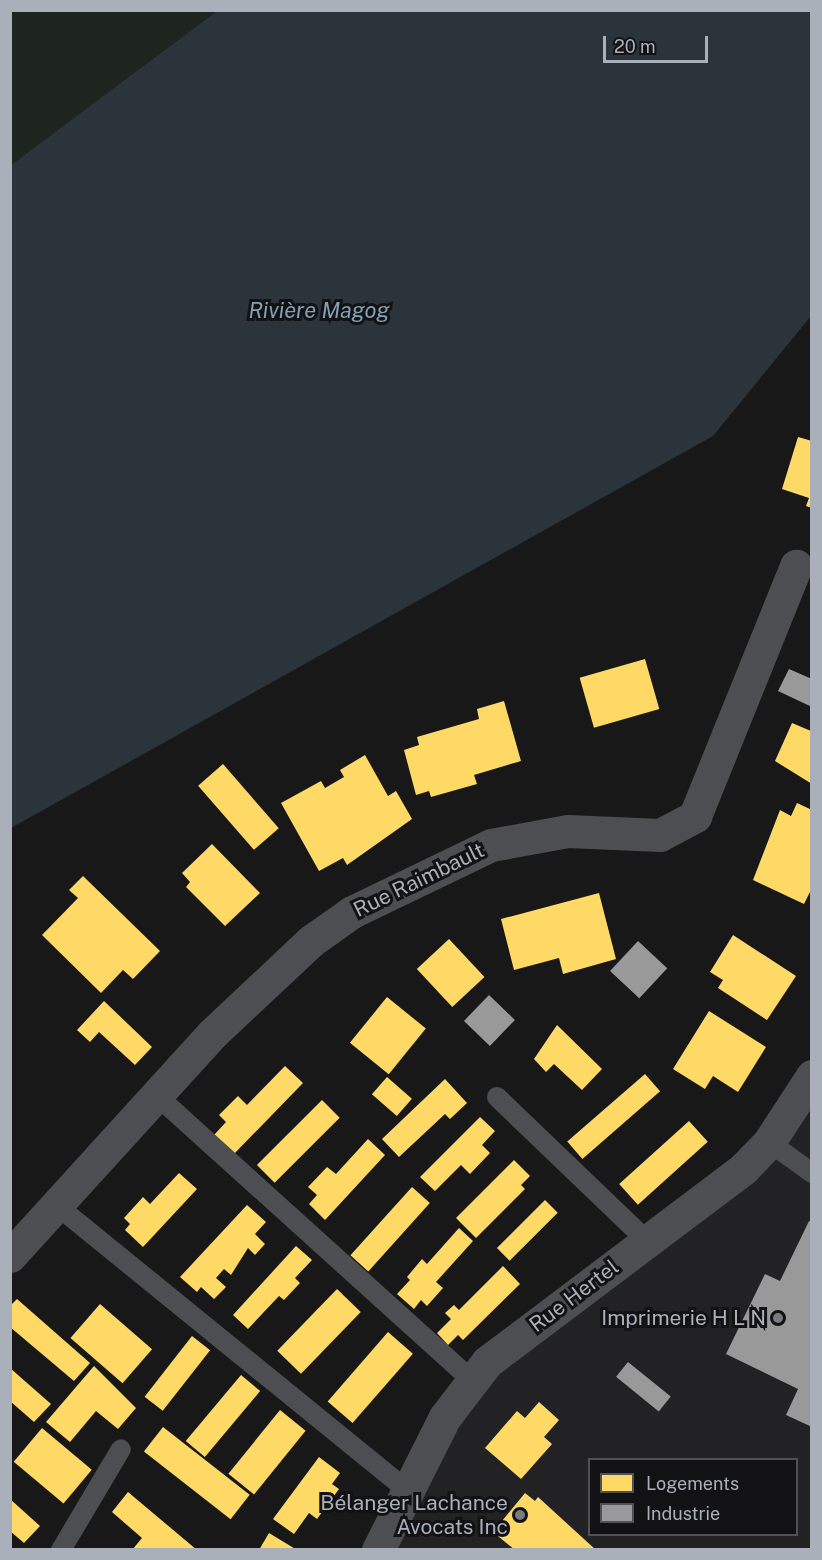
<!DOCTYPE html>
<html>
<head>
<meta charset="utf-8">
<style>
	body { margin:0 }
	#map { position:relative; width:822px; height:1560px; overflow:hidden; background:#181818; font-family:"Public Sans",sans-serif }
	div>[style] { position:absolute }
	.built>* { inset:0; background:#222224 }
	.green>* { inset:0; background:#1e251f }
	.water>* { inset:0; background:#2b343a }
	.homes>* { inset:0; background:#ffd966; transform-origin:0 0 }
	.industry>* { inset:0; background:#999; transform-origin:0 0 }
	.service>* { height:20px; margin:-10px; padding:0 10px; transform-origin:10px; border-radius:10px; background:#4c4e51 }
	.minor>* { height:33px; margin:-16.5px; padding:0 16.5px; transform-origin:16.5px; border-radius:16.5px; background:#4c4e51 }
	.dots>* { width:16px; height:16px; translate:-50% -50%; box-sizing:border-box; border:3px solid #121214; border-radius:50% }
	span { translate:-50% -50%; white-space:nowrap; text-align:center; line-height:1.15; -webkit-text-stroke:6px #121214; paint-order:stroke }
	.street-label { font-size:21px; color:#aab0b9 }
	.poi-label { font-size:21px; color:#aab0b9 }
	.right { translate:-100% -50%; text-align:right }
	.water-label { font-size:22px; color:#82a0b3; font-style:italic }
	.frame { position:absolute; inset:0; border:12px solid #aab0b9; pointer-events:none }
	.legend { position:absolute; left:588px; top:1458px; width:210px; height:78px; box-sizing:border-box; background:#121214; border:2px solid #4f5156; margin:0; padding:8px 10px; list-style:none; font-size:18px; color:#aab0b9 }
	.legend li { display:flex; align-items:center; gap:12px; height:30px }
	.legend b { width:30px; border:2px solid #4f5156 }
	.scale { position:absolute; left:603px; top:36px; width:105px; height:27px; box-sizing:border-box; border:3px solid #aab0b9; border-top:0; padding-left:8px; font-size:18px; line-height:21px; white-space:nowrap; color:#aab0b9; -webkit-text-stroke:4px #121214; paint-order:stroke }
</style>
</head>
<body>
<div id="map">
	<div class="built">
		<i style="clip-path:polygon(evenodd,811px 1076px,811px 1549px,378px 1550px,445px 1417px,698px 1203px,811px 1076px,590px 1460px,796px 1460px,796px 1534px,590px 1534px,590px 1460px)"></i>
	</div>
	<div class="green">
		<i style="clip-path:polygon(11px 11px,217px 11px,11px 165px)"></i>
	</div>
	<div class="water">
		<i style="clip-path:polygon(217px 11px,811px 11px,811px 316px,713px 436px,11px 828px,11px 165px)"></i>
	</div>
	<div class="homes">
		<i style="clip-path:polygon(798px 437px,812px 441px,812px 508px,806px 506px,809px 498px,782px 489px)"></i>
		<i style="left:645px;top:659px;width:52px;height:68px;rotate:74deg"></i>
		<i style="clip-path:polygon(504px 701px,521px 761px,474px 775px,477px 784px,431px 797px,429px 791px,416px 795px,404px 750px,419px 745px,417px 737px,479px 719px,477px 709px)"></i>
		<i style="clip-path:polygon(792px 723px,811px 731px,812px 784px,775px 761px)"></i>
		<i style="clip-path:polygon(365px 755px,388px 796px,396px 791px,412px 819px,347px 865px,343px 858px,319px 871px,281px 803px,321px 781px,325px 788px,344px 777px,340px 770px)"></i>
		<i style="left:223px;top:764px;width:85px;height:33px;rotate:49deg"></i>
		<i style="clip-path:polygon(797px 803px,812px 810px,812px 888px,804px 904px,753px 880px,780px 810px,791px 816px)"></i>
		<i style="clip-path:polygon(212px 844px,260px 893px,225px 926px,186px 887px,190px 882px,182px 873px)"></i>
		<i style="clip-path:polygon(83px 876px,160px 951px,133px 979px,123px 970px,101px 993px,42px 935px,78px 898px,69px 890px)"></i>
		<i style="clip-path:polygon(599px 893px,616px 959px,563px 974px,559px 958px,514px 970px,501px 919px)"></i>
		<i style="clip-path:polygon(733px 935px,796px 976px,767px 1020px,718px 988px,723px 980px,710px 972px)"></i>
		<i style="left:449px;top:939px;width:52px;height:44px;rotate:47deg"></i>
		<i style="left:387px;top:997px;width:50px;height:59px;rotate:39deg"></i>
		<i style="clip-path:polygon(104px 1001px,152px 1047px,135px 1065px,99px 1032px,90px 1042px,77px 1030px)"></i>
		<i style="clip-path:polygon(709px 1011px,766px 1047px,738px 1092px,713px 1076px,705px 1089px,673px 1069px)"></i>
		<i style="clip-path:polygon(557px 1025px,602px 1069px,582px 1090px,554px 1064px,546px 1072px,534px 1059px)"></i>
		<i style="clip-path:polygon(285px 1066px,303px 1083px,233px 1155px,214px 1135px,226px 1122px,219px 1115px,238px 1096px,247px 1105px)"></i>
		<i style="left:645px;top:1074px;width:23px;height:103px;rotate:49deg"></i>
		<i style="left:387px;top:1077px;width:33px;height:23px;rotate:41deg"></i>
		<i style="clip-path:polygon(445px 1079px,467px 1103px,450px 1119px,445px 1114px,399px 1157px,382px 1139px)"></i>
		<i style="left:322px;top:1100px;width:25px;height:92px;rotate:45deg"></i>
		<i style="clip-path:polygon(480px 1117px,495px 1131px,482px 1145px,490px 1153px,470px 1174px,461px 1165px,435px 1191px,420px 1177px)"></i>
		<i style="left:689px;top:1121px;width:28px;height:94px;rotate:48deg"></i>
		<i style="clip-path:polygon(368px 1139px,385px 1155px,325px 1220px,309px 1204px,317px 1195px,308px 1187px,327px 1167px,336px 1174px)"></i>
		<i style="clip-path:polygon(514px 1160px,530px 1176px,521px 1185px,525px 1189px,476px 1238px,456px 1218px)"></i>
		<i style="clip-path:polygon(179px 1173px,197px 1189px,143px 1247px,125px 1230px,130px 1224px,124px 1218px,143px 1197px,150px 1204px)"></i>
		<i style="left:412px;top:1187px;width:24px;height:92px;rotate:42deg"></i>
		<i style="left:545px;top:1200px;width:18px;height:68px;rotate:45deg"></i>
		<i style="clip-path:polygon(247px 1205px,266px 1222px,255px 1234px,265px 1244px,255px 1255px,248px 1248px,231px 1275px,224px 1269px,216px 1278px,226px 1287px,214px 1299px,201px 1287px,197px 1292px,180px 1277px)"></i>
		<i style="clip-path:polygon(459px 1228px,473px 1241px,436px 1282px,443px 1288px,427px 1306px,421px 1300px,414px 1309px,397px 1294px,410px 1280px,407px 1277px,422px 1259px,427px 1264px)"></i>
		<i style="clip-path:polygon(296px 1246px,312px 1260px,295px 1278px,300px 1283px,284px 1300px,279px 1296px,248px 1329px,233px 1315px)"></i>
		<i style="clip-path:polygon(503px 1266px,520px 1284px,463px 1340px,458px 1335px,448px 1345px,437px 1333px,451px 1319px,445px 1313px,454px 1305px,459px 1310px)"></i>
		<i style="left:337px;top:1289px;width:33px;height:86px;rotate:44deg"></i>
		<i style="clip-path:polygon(17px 1299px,90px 1363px,74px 1381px,10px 1327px,10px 1306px)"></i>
		<i style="left:100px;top:1304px;width:69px;height:45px;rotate:41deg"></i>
		<i style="left:388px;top:1332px;width:33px;height:92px;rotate:41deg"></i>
		<i style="left:192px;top:1336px;width:23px;height:77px;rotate:38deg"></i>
		<i style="clip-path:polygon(94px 1366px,136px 1408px,118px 1429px,96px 1411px,70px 1442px,46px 1422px)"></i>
		<i style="clip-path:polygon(10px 1368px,51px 1404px,34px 1422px,10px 1401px)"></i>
		<i style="left:241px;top:1375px;width:25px;height:86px;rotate:40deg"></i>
		<i style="clip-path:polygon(539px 1402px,559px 1420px,544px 1437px,552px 1444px,521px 1479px,485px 1448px,517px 1411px,525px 1418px)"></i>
		<i style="left:280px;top:1410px;width:33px;height:82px;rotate:39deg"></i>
		<i style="left:163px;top:1427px;width:110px;height:31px;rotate:38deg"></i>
		<i style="left:42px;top:1428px;width:65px;height:44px;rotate:40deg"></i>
		<i style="clip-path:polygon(319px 1457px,340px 1473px,332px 1484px,339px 1489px,317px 1519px,309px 1513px,294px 1534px,273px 1519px)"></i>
		<i style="clip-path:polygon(128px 1492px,197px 1550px,132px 1550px,142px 1538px,112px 1512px)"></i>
		<i style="clip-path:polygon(525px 1493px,535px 1501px,538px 1497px,596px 1550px,515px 1550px,493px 1532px)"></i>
		<i style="clip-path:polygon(10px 1499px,40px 1526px,24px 1543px,10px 1531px)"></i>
		<i style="clip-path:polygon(269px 1533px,297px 1550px,259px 1550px)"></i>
	</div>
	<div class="industry">
		<i style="clip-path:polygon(789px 669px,812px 679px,812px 707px,778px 691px)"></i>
		<i style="left:638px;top:941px;width:40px;height:41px;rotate:43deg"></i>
		<i style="left:489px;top:995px;width:36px;height:36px;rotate:44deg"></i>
		<i style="clip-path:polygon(809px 1221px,812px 1222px,812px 1427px,786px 1415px,798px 1389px,726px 1354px,765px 1274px,780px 1281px)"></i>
		<i style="left:628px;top:1362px;width:55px;height:19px;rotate:39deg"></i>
	</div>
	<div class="service">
		<i style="left:154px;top:1093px;width:427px;rotate:42.1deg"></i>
		<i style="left:497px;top:1097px;width:208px;rotate:43.8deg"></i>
		<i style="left:769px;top:1142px;width:53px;rotate:35.8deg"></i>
		<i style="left:55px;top:1204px;width:451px;rotate:39.1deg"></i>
		<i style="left:61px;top:1550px;width:117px;rotate:-59.3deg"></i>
	</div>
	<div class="minor">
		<i style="left:10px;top:1256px;width:300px;rotate:-47.7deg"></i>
		<i style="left:212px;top:1034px;width:136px;rotate:-43.2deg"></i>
		<i style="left:311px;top:941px;width:50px;rotate:-35.3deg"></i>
		<i style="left:352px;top:912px;width:154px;rotate:-25.7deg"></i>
		<i style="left:491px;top:845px;width:78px;rotate:-10.3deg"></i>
		<i style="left:568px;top:831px;width:92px;rotate:2.5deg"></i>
		<i style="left:660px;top:835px;width:40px;rotate:-28deg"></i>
		<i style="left:695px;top:816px;width:270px;rotate:-68deg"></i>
		<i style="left:378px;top:1550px;width:149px;rotate:-63.3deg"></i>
		<i style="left:445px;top:1417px;width:69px;rotate:-52.6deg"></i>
		<i style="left:487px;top:1362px;width:322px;rotate:-37deg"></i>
		<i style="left:744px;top:1168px;width:36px;rotate:-46deg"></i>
		<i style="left:769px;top:1142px;width:79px;rotate:-56.9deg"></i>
	</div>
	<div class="dots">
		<i style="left:778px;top:1318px;background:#777b81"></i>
		<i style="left:520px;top:1515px;background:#777b81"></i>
	</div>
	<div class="street-label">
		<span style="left:419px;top:880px;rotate:-26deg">Rue Raimbault</span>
		<span style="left:574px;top:1296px;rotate:-37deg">Rue Hertel</span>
	</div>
	<div class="poi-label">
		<span class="right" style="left:766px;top:1318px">Imprimerie H L N</span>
		<span class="right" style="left:508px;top:1515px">Bélanger Lachance<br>Avocats Inc</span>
	</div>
	<div class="water-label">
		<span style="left:319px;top:311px">Rivière Magog</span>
	</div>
	<div class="frame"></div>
	<ul class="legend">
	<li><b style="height:16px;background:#ffd966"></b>Logements</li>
	<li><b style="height:16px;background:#999"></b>Industrie</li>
	</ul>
	<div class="scale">20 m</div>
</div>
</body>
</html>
